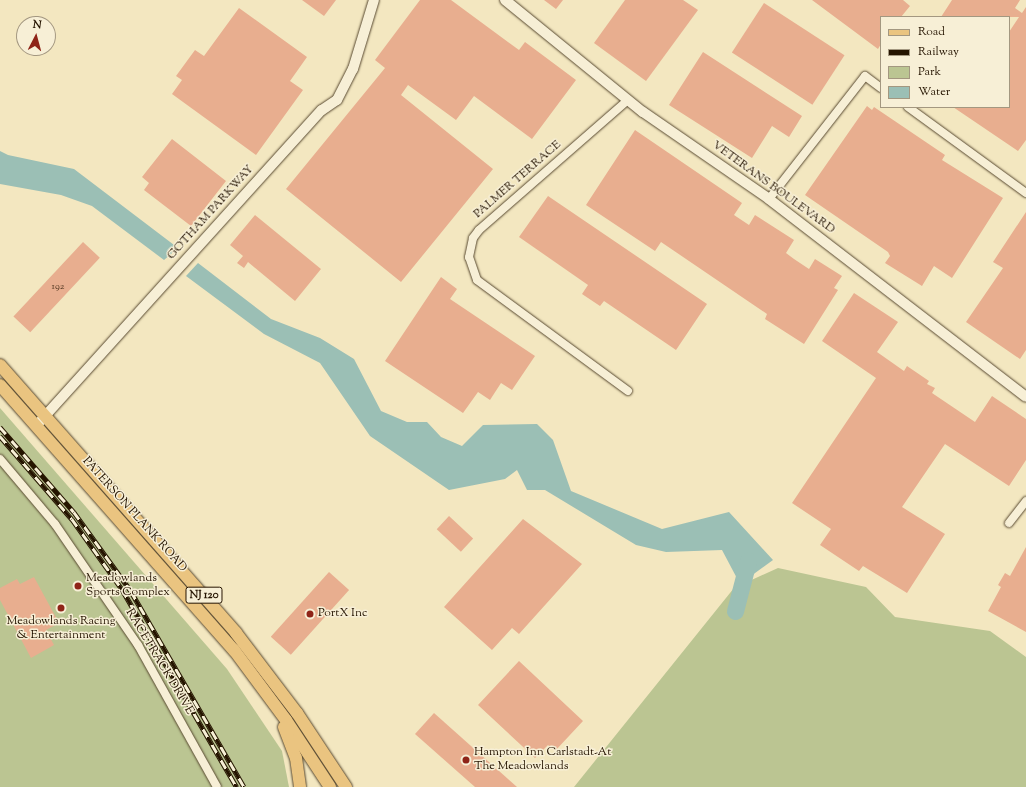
<!DOCTYPE html>
<html>
<head>
<meta charset="utf-8">
<style>
	body { margin:0 }
	#map { position:relative; width:1026px; height:787px; overflow:hidden; background:#f3e7c0; font-family:"Sorts Mill Goudy",serif }
	div>[style] { position:absolute }
	.green>* { inset:0; background:#bbc592 }
	.water>* { inset:0; background:#9bbfb5 }
	.river>* { height:17px; margin:-8.5px; padding:0 8.5px; transform-origin:8.5px; border-radius:8.5px; background:#9bbfb5 }
	.building>* { inset:0; background:#e8ae8f; transform-origin:0 0 }
	.roads { filter:drop-shadow(0 0 1px #584930) drop-shadow(0 0 1px #584930) }
	.minor>* { height:8px; margin:-4px; padding:0 4px; transform-origin:4px; border-radius:4px; background:#f7efd6 }
	.tertiary>* { height:10px; margin:-5px; padding:0 5px; transform-origin:5px; border-radius:5px; background:#f7efd6 }
	.primary>* { height:12px; margin:-6px; padding:0 6px; transform-origin:6px; border-radius:6px; background:#eac480 }
	.rail>* { height:4.5px; margin-top:-2.25px; transform-origin:0; background:repeating-linear-gradient(90deg,#f7efd6 0 9px,#251400 0 18px); box-sizing:border-box; border-block:1px solid #251400 }
	.dots>* { width:11px; height:11px; translate:-50% -50%; box-sizing:border-box; border:2px solid #f7efd6; border-radius:50% }
	span { translate:-50% -50%; white-space:nowrap; text-align:center; line-height:1.15; -webkit-text-stroke:3px #f7efd6; paint-order:stroke }
	.number-label { font-size:10px; color:#563a24 }
	.number-label span { -webkit-text-stroke-width:0 }
	.shield-label span { padding:1px 3px; background:#f7efd6; border:1px solid; border-radius:3px; -webkit-text-stroke-width:0 }
	.shield-label { font-size:11px; color:#251400; font-weight:700 }
	.street-label { font-size:12px; color:#251400 }
	.poi-label { font-size:12px; color:#251400 }
	.left { translate:0 -50%; text-align:left }
	.legend { position:absolute; left:880px; top:16px; width:130px; height:92px; box-sizing:border-box; background:#f7efd6; border:1px solid #a39780; margin:0; padding:5px 7px; list-style:none; font-size:12px; color:#251400 }
	.legend li { display:flex; align-items:center; gap:8px; height:20px }
	.legend b { width:20px; border:1px solid #a39780 }
	.north { position:absolute; left:16px; top:16px; width:40px; height:40px; box-sizing:border-box; background:#f7efd6; border:1px solid #a39780; border-radius:50%; rotate:6deg; font-size:11px; font-weight:700; line-height:16px; text-align:center; color:#251400 }
	.north::after { content:''; display:block; margin:auto; width:14px; height:18px; background:#8f2418; clip-path:polygon(50% 0,100% 100%,50% 72%,0 100%) }
</style>
</head>
<body>
<div id="map">
	<div class="green">
		<i style="clip-path:polygon(0 408px,227px 669px,282px 751px,289px 787px,0 787px)"></i>
		<i style="clip-path:polygon(778px 568px,866px 587px,895px 617px,990px 631px,1026px 657px,1026px 787px,574px 787px,734px 588px)"></i>
	</div>
	<div class="water">
		<i style="clip-path:polygon(0 151px,8px 155px,74px 169px,178px 248px,164px 260px,92px 206px,61px 195px,0 184px)"></i>
		<i style="clip-path:polygon(198px 263px,271px 319px,320px 338px,354px 359px,381px 411px,407px 422px,427px 422px,441px 437px,462px 446px,483px 425px,537px 424px,553px 440px,571px 491px,662px 529px,729px 512px,773px 560px,740px 584px,722px 550px,666px 552px,636px 545px,545px 490px,527px 490px,517px 470px,505px 479px,449px 490px,370px 436px,320px 363px,264px 334px,186px 276px)"></i>
	</div>
	<div class="river">
		<i style="left:735px;top:611px;width:52px;rotate:-75.4deg"></i>
	</div>
	<div class="building">
		<i style="clip-path:polygon(302px 0,336px 0,324px 16px)"></i>
		<i style="clip-path:polygon(420px 0,451px 0,519px 50px,525px 42px,576px 80px,532px 139px,474px 96px,456px 120px,408px 85px,401px 95px,493px 169px,401px 282px,286px 189px,385px 68px,375px 60px)"></i>
		<i style="clip-path:polygon(544px 0,563px 0,556px 9px)"></i>
		<i style="clip-path:polygon(625px 0,683px 0,698px 10px,646px 81px,594px 43px)"></i>
		<i style="clip-path:polygon(812px 0,903px 0,910px 6px,901px 17px,881px 17px,881px 44px,878px 49px)"></i>
		<i style="clip-path:polygon(952px 0,1020px 0,1015px 8px,1022px 13px,1026px 7px,1026px 140px,1018px 151px,953px 107px,1009px 107px,1009px 32px,1019px 17px,941px 17px)"></i>
		<i style="left:764px;top:3px;width:96px;height:59px;rotate:33deg"></i>
		<i style="clip-path:polygon(239px 8px,307px 57px,290px 81px,303px 90px,256px 155px,172px 94px,182px 80px,176px 76px,195px 50px,204px 56px)"></i>
		<i style="clip-path:polygon(703px 52px,802px 116px,789px 137px,772px 126px,752px 158px,669px 105px)"></i>
		<i style="clip-path:polygon(867px 106px,872px 110px,874px 107px,945px 155px,942px 160px,1003px 198px,952px 278px,934px 266px,922px 286px,885px 263px,890px 256px,888px 252px,805px 195px)"></i>
		<i style="clip-path:polygon(635px 130px,742px 203px,734px 215px,749px 225px,755px 215px,794px 240px,786px 253px,794px 259px,809px 269px,815px 259px,842px 276px,834px 288px,838px 290px,804px 344px,765px 319px,767px 314px,661px 242px,655px 251px,586px 205px)"></i>
		<i style="clip-path:polygon(172px 139px,226px 181px,191px 226px,144px 190px,149px 183px,142px 177px)"></i>
		<i style="clip-path:polygon(548px 196px,707px 304px,676px 350px,604px 301px,600px 306px,582px 294px,588px 285px,519px 237px)"></i>
		<i style="clip-path:polygon(1026px 212px,1026px 350px,1020px 359px,966px 322px,1003px 268px,993px 262px)"></i>
		<i style="clip-path:polygon(255px 215px,321px 269px,295px 301px,248px 262px,244px 268px,237px 263px,243px 256px,230px 245px)"></i>
		<i style="left:83px;top:242px;width:23px;height:102px;rotate:43deg"></i>
		<i style="clip-path:polygon(441px 277px,457px 289px,450px 299px,535px 356px,512px 390px,501px 383px,490px 400px,478px 392px,463px 413px,385px 361px)"></i>
		<i style="clip-path:polygon(854px 293px,898px 322px,877px 352px,904px 371px,907px 366px,929px 381px,927px 384px,935px 388px,932px 393px,975px 422px,992px 396px,1026px 419px,1026px 460px,1009px 486px,945px 444px,902px 507px,945px 534px,907px 593px,863px 566px,859px 571px,820px 545px,831px 529px,792px 503px,876px 378px,822px 341px)"></i>
		<i style="left:449px;top:516px;width:33px;height:18px;rotate:43deg"></i>
		<i style="clip-path:polygon(523px 519px,582px 564px,519px 634px,512px 628px,492px 650px,444px 607px)"></i>
		<i style="clip-path:polygon(1026px 547px,1026px 632px,988px 611px,1001px 587px,998px 585px,1005px 573px,1010px 576px)"></i>
		<i style="left:329px;top:572px;width:27px;height:87px;rotate:42deg"></i>
		<i style="clip-path:polygon(34px 577px,59px 623px,46px 630px,54px 645px,31px 658px,0 600px,0 588px,17px 579px,20px 584px)"></i>
		<i style="clip-path:polygon(519px 661px,583px 721px,555px 751px,548px 745px,535px 758px,478px 705px)"></i>
		<i style="clip-path:polygon(434px 713px,517px 787px,475px 787px,415px 734px)"></i>
	</div>
	<div class="roads">
		<div class="minor">
			<i style="left:908px;top:107px;width:146px;rotate:36.1deg"></i>
			<i style="left:769px;top:199px;width:156px;rotate:-52deg"></i>
			<i style="left:865px;top:76px;width:20px;rotate:37deg"></i>
			<i style="left:628px;top:391px;width:187px;rotate:-143.7deg"></i>
			<i style="left:477px;top:280px;width:24px;rotate:-109deg"></i>
			<i style="left:469px;top:257px;width:19px;rotate:-78deg"></i>
			<i style="left:473px;top:238px;width:10px;rotate:-53deg"></i>
			<i style="left:479px;top:230px;width:198px;rotate:-41.1deg"></i>
			<i style="left:0;top:459px;width:85px;rotate:49.8deg"></i>
			<i style="left:55px;top:524px;width:147px;rotate:55.6deg"></i>
			<i style="left:138px;top:645px;width:162px;rotate:60.9deg"></i>
			<i style="left:1009px;top:523px;width:28px;rotate:-52deg"></i>
		</div>
		<div class="tertiary">
			<i style="left:505px;top:0;width:178px;rotate:39.1deg"></i>
			<i style="left:643px;top:112px;width:153px;rotate:34.6deg"></i>
			<i style="left:769px;top:199px;width:324px;rotate:37.6deg"></i>
			<i style="left:36px;top:426px;width:426px;rotate:-47.9deg"></i>
			<i style="left:322px;top:110px;width:18px;rotate:-34deg"></i>
			<i style="left:337px;top:100px;width:35px;rotate:-63deg"></i>
			<i style="left:353px;top:69px;width:72px;rotate:-73.1deg"></i>
		</div>
		<div class="primary">
			<i style="left:0;top:365px;width:357px;rotate:48.6deg"></i>
			<i style="left:236px;top:633px;width:101px;rotate:52.7deg"></i>
			<i style="left:297px;top:713px;width:89px;rotate:56.5deg"></i>
			<i style="left:0;top:385px;width:354px;rotate:48.6deg"></i>
			<i style="left:234px;top:650px;width:87px;rotate:53.4deg"></i>
			<i style="left:286px;top:720px;width:80px;rotate:56.7deg"></i>
			<i style="left:284px;top:727px;width:33px;rotate:69deg"></i>
			<i style="left:296px;top:758px;width:29px;rotate:82deg"></i>
		</div>
	</div>
	<div class="rail">
		<i style="left:0;top:427px;width:113px;rotate:49deg"></i>
		<i style="left:74px;top:512px;width:97px;rotate:54.2deg"></i>
		<i style="left:131px;top:591px;width:226px;rotate:60deg"></i>
		<i style="left:0;top:436px;width:110px;rotate:49.1deg"></i>
		<i style="left:72px;top:519px;width:86px;rotate:54.5deg"></i>
		<i style="left:122px;top:589px;width:229px;rotate:59.9deg"></i>
	</div>
	<div class="dots">
		<i style="left:78px;top:586px;background:#8f2418"></i>
		<i style="left:61px;top:608px;background:#8f2418"></i>
		<i style="left:310px;top:614px;background:#8f2418"></i>
		<i style="left:466px;top:760px;background:#8f2418"></i>
	</div>
	<div class="number-label">
		<span style="left:58px;top:287px">192</span>
	</div>
	<div class="shield-label">
		<span style="left:204px;top:595px">NJ 120</span>
	</div>
	<div class="street-label">
		<span style="left:518px;top:180px;rotate:-41deg">PALMER TERRACE</span>
		<span style="left:773px;top:188px;rotate:36deg">VETERANS BOULEVARD</span>
		<span style="left:211px;top:213px;rotate:-48deg">GOTHAM PARKWAY</span>
		<span style="left:134px;top:515px;rotate:48deg">PATERSON PLANK ROAD</span>
		<span style="left:159px;top:662px;rotate:59deg">RACETRACK DRIVE</span>
	</div>
	<div class="poi-label">
		<span class="left" style="left:86px;top:586px">Meadowlands<br>Sports Complex</span>
		<span class="left" style="left:318px;top:614px">PortX Inc</span>
		<span style="left:61px;top:629px">Meadowlands Racing<br>&amp; Entertainment</span>
		<span class="left" style="left:474px;top:760px">Hampton Inn Carlstadt-At<br>The Meadowlands</span>
	</div>
	<ul class="legend">
	<li><b style="height:5px;background:#eac480"></b>Road</li>
	<li><b style="height:5px;background:#251400"></b>Railway</li>
	<li><b style="height:11px;background:#bbc592"></b>Park</li>
	<li><b style="height:11px;background:#9bbfb5"></b>Water</li>
	</ul>
	<div class="north">N</div>
</div>
</body>
</html>
